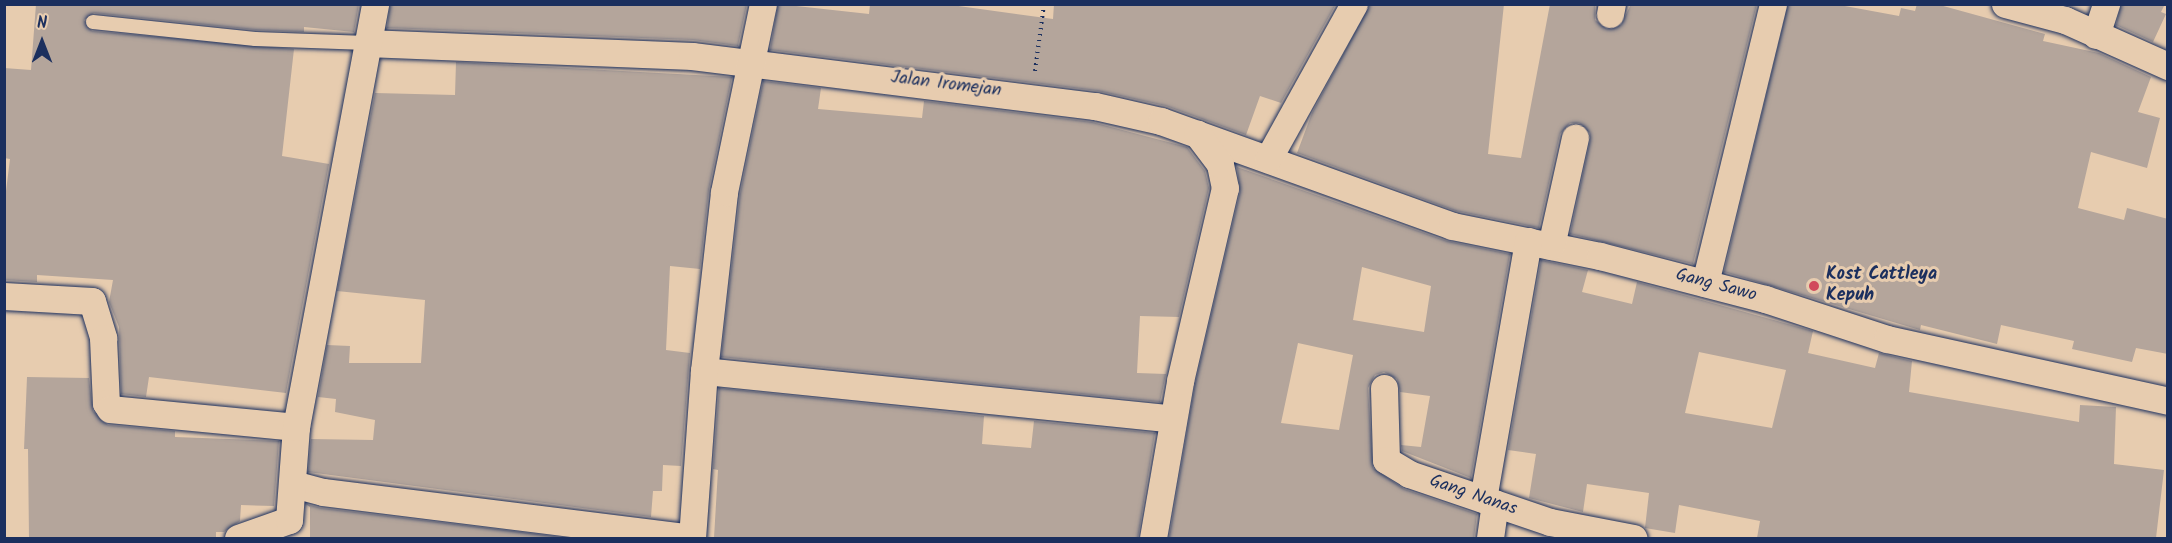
<!DOCTYPE html>
<html>
<head>
<meta charset="utf-8">
<style>
	body { margin:0 }
	#map { position:relative; width:2172px; height:543px; overflow:hidden; background:#e7ccaf; font-family:Kalam,sans-serif }
	div>[style] { position:absolute }
	.building>* { inset:0; background:#b4a59b }
	.path>* { height:4px; margin-top:-2px; transform-origin:0; background:repeating-linear-gradient(90deg,#1b2f5e 0 1.5px,transparent 0 6px) }
	.roads { filter:drop-shadow(0 0 2px #1b2f5e) drop-shadow(0 0 2px #1b2f5e) }
	.lane>* { height:14px; margin:-7px; padding:0 7px; transform-origin:7px; border-radius:7px; background:#e7ccaf }
	.street>* { height:27px; margin:-13.5px; padding:0 13.5px; transform-origin:13.5px; border-radius:13.5px; background:#e7ccaf }
	.dots>* { width:16px; height:16px; translate:-50% -50%; box-sizing:border-box; border:3px solid #e7ccaf; border-radius:50% }
	span { translate:-50% -50%; white-space:nowrap; text-align:center; line-height:1.15; -webkit-text-stroke:6px #e7ccaf; paint-order:stroke }
	.street-label { font-size:18px; color:#1b2f5e }
	.poi-label { font-size:18px; color:#1b2f5e; font-weight:700 }
	.left { translate:0 -50%; text-align:left }
	.frame { position:absolute; inset:0; border:6px solid #1b2f5e; pointer-events:none }
	.north { position:absolute; left:12px; top:12px; width:60px; height:60px; -webkit-text-stroke:4px #e7ccaf; paint-order:stroke; rotate:0deg; font-size:16px; font-weight:700; line-height:24px; text-align:center; color:#1b2f5e }
	.north::after { content:''; display:block; margin:auto; width:21px; height:27px; background:#1b2f5e; clip-path:polygon(50% 0,100% 100%,50% 72%,0 100%) }
</style>
</head>
<body>
<div id="map">
	<div class="building">
		<i style="clip-path:polygon(36px 4px,359px 4px,354px 32px,304px 27px,304px 32px,256px 30px,94px 13px,84px 20px,92px 31px,294px 49px,282px 156px,329px 164px,286px 393px,149px 377px,146px 397px,121px 394px,119px 327px,109px 302px,113px 280px,37px 275px,37px 282px,4px 280px,4px 207px,10px 159px,4px 158px,4px 68px,31px 70px)"></i>
		<i style="clip-path:polygon(390px 4px,747px 4px,738px 46px,693px 40px,387px 28px)"></i>
		<i style="clip-path:polygon(778px 4px,869px 14px,870px 4px,944px 4px,1053px 19px,1054px 4px,1336px 4px,1281px 103px,1260px 96px,1246px 135px,1166px 106px,1098px 91px,770px 50px)"></i>
		<i style="clip-path:polygon(1370px 4px,1504px 4px,1488px 154px,1521px 158px,1550px 4px,1595px 6px,1595px 20px,1607px 29px,1621px 25px,1631px 4px,1757px 4px,1693px 264px,1570px 234px,1590px 141px,1590px 133px,1579px 123px,1570px 123px,1560px 134px,1539px 228px,1456px 211px,1297px 153px,1312px 113px)"></i>
		<i style="clip-path:polygon(1788px 4px,1834px 4px,1899px 16px,1901px 8px,1915px 11px,1917px 4px,1936px 4px,2045px 34px,2043px 41px,2099px 53px,2151px 77px,2138px 112px,2160px 118px,2147px 168px,2091px 152px,2078px 208px,2124px 220px,2127px 208px,2168px 219px,2168px 354px,2136px 348px,2132px 362px,2072px 349px,2074px 341px,2001px 325px,1997px 344px,1921px 325px,1920px 330px,1724px 272px)"></i>
		<i style="clip-path:polygon(2121px 4px,2165px 4px,2161px 12px,2166px 14px,2153px 42px,2116px 25px)"></i>
		<i style="clip-path:polygon(456px 62px,732px 77px,709px 189px,700px 269px,670px 266px,666px 350px,690px 353px,681px 466px,663px 465px,662px 491px,653px 491px,651px 517px,308px 472px,311px 439px,373px 440px,375px 420px,335px 412px,336px 399px,318px 397px,327px 345px,350px 346px,349px 363px,421px 363px,425px 300px,337px 291px,375px 93px,455px 95px)"></i>
		<i style="clip-path:polygon(763px 81px,821px 88px,818px 109px,922px 118px,924px 101px,1092px 122px,1187px 147px,1205px 171px,1209px 188px,1179px 317px,1140px 316px,1137px 373px,1166px 374px,1160px 402px,721px 357px,740px 194px)"></i>
		<i style="clip-path:polygon(evenodd,1237px 167px,1447px 241px,1510px 254px,1471px 478px,1402px 451px,1401px 445px,1421px 447px,1430px 396px,1400px 392px,1397px 379px,1384px 372px,1375px 375px,1368px 388px,1373px 468px,1404px 489px,1477px 514px,1474px 538px,1169px 538px,1195px 384px,1240px 192px,1237px 167px,1362px 267px,1431px 286px,1424px 332px,1353px 320px,1362px 267px,1237px 167px,1298px 343px,1353px 355px,1339px 430px,1281px 423px,1298px 343px)"></i>
		<i style="clip-path:polygon(evenodd,1541px 260px,1588px 270px,1582px 292px,1632px 304px,1637px 282px,1813px 331px,1808px 353px,1875px 368px,1879px 353px,1912px 361px,1909px 392px,2079px 422px,2080px 405px,2116px 407px,2114px 464px,2164px 470px,2156px 538px,1757px 538px,1760px 521px,1679px 505px,1675px 533px,1645px 528px,1649px 493px,1587px 484px,1583px 512px,1529px 498px,1536px 454px,1508px 450px,1541px 260px,1699px 352px,1786px 370px,1772px 428px,1685px 413px,1699px 352px)"></i>
		<i style="clip-path:polygon(27px 377px,89px 378px,93px 411px,108px 425px,175px 431px,175px 437px,279px 441px,274px 506px,241px 505px,240px 521px,224px 532px,216px 532px,216px 538px,29px 538px,28px 449px,24px 449px)"></i>
		<i style="clip-path:polygon(719px 388px,984px 416px,982px 444px,1031px 448px,1034px 421px,1155px 433px,1138px 538px,714px 538px,718px 470px,713px 469px)"></i>
		<i style="clip-path:polygon(306px 504px,321px 508px,569px 538px,310px 538px,310px 507px)"></i>
	</div>
	<div class="path">
		<i style="left:1035px;top:71px;width:68px;rotate:-82.3deg"></i>
	</div>
	<div class="roads">
		<div class="lane">
			<i style="left:93px;top:22px;width:163px;rotate:6deg"></i>
			<i style="left:255px;top:39px;width:112px;rotate:2deg"></i>
		</div>
		<div class="street">
			<i style="left:2005px;top:4px;width:62px;rotate:14.9deg"></i>
			<i style="left:2065px;top:20px;width:113px;rotate:24.1deg"></i>
			<i style="left:1610px;top:14px;width:10px;rotate:-79deg"></i>
			<i style="left:2096px;top:35px;width:33px;rotate:-72deg"></i>
			<i style="left:367px;top:43px;width:325px;rotate:2.3deg"></i>
			<i style="left:692px;top:56px;width:406px;rotate:7.1deg"></i>
			<i style="left:1095px;top:106px;width:68px;rotate:12.8deg"></i>
			<i style="left:1161px;top:121px;width:309px;rotate:19.8deg"></i>
			<i style="left:1452px;top:226px;width:151px;rotate:11.5deg"></i>
			<i style="left:1600px;top:256px;width:171px;rotate:14.6deg"></i>
			<i style="left:1765px;top:299px;width:128px;rotate:18.2deg"></i>
			<i style="left:1887px;top:339px;width:288px;rotate:12.4deg"></i>
			<i style="left:1268px;top:159px;width:177px;rotate:-61deg"></i>
			<i style="left:1551px;top:246px;width:111px;rotate:-77.5deg"></i>
			<i style="left:1705px;top:283px;width:287px;rotate:-76.3deg"></i>
			<i style="left:4px;top:296px;width:88px;rotate:3.3deg"></i>
			<i style="left:92px;top:301px;width:39px;rotate:73deg"></i>
			<i style="left:103px;top:338px;width:65px;rotate:87.4deg"></i>
			<i style="left:106px;top:403px;width:7px;rotate:56deg"></i>
			<i style="left:110px;top:409px;width:187px;rotate:5.5deg"></i>
			<i style="left:704px;top:371px;width:471px;rotate:5.8deg"></i>
			<i style="left:1384px;top:388px;width:72px;rotate:88.4deg"></i>
			<i style="left:1386px;top:460px;width:27px;rotate:31deg"></i>
			<i style="left:1409px;top:474px;width:149px;rotate:18.8deg"></i>
			<i style="left:1550px;top:522px;width:85px;rotate:10.9deg"></i>
			<i style="left:293px;top:484px;width:31px;rotate:15deg"></i>
			<i style="left:323px;top:492px;width:372px;rotate:7.1deg"></i>
			<i style="left:1483px;top:499px;width:262px;rotate:-80.1deg"></i>
			<i style="left:238px;top:538px;width:54px;rotate:-19.4deg"></i>
			<i style="left:289px;top:520px;width:93px;rotate:-85.7deg"></i>
			<i style="left:296px;top:427px;width:430px;rotate:-79.4deg"></i>
			<i style="left:692px;top:538px;width:167px;rotate:-85.9deg"></i>
			<i style="left:704px;top:371px;width:180px;rotate:-83.6deg"></i>
			<i style="left:724px;top:192px;width:192px;rotate:-78.3deg"></i>
			<i style="left:1153px;top:538px;width:159px;rotate:-80.2deg"></i>
			<i style="left:1180px;top:381px;width:198px;rotate:-76.9deg"></i>
			<i style="left:1225px;top:188px;width:25px;rotate:-102deg"></i>
			<i style="left:1220px;top:164px;width:38px;rotate:-127deg"></i>
			<i style="left:1490px;top:538px;width:35px;rotate:-82deg"></i>
		</div>
	</div>
	<div class="dots">
		<i style="left:1814px;top:286px;background:#d1495b"></i>
	</div>
	<div class="street-label">
		<span style="left:946px;top:85px;rotate:7deg">Jalan Iromejan</span>
		<span style="left:1716px;top:286px;rotate:15deg">Gang Sawo</span>
		<span style="left:1473px;top:496px;rotate:19deg">Gang Nanas</span>
	</div>
	<div class="poi-label">
		<span class="left" style="left:1826px;top:286px">Kost Cattleya<br>Kepuh</span>
	</div>
	<div class="frame"></div>
	<div class="north">N</div>
</div>
</body>
</html>
